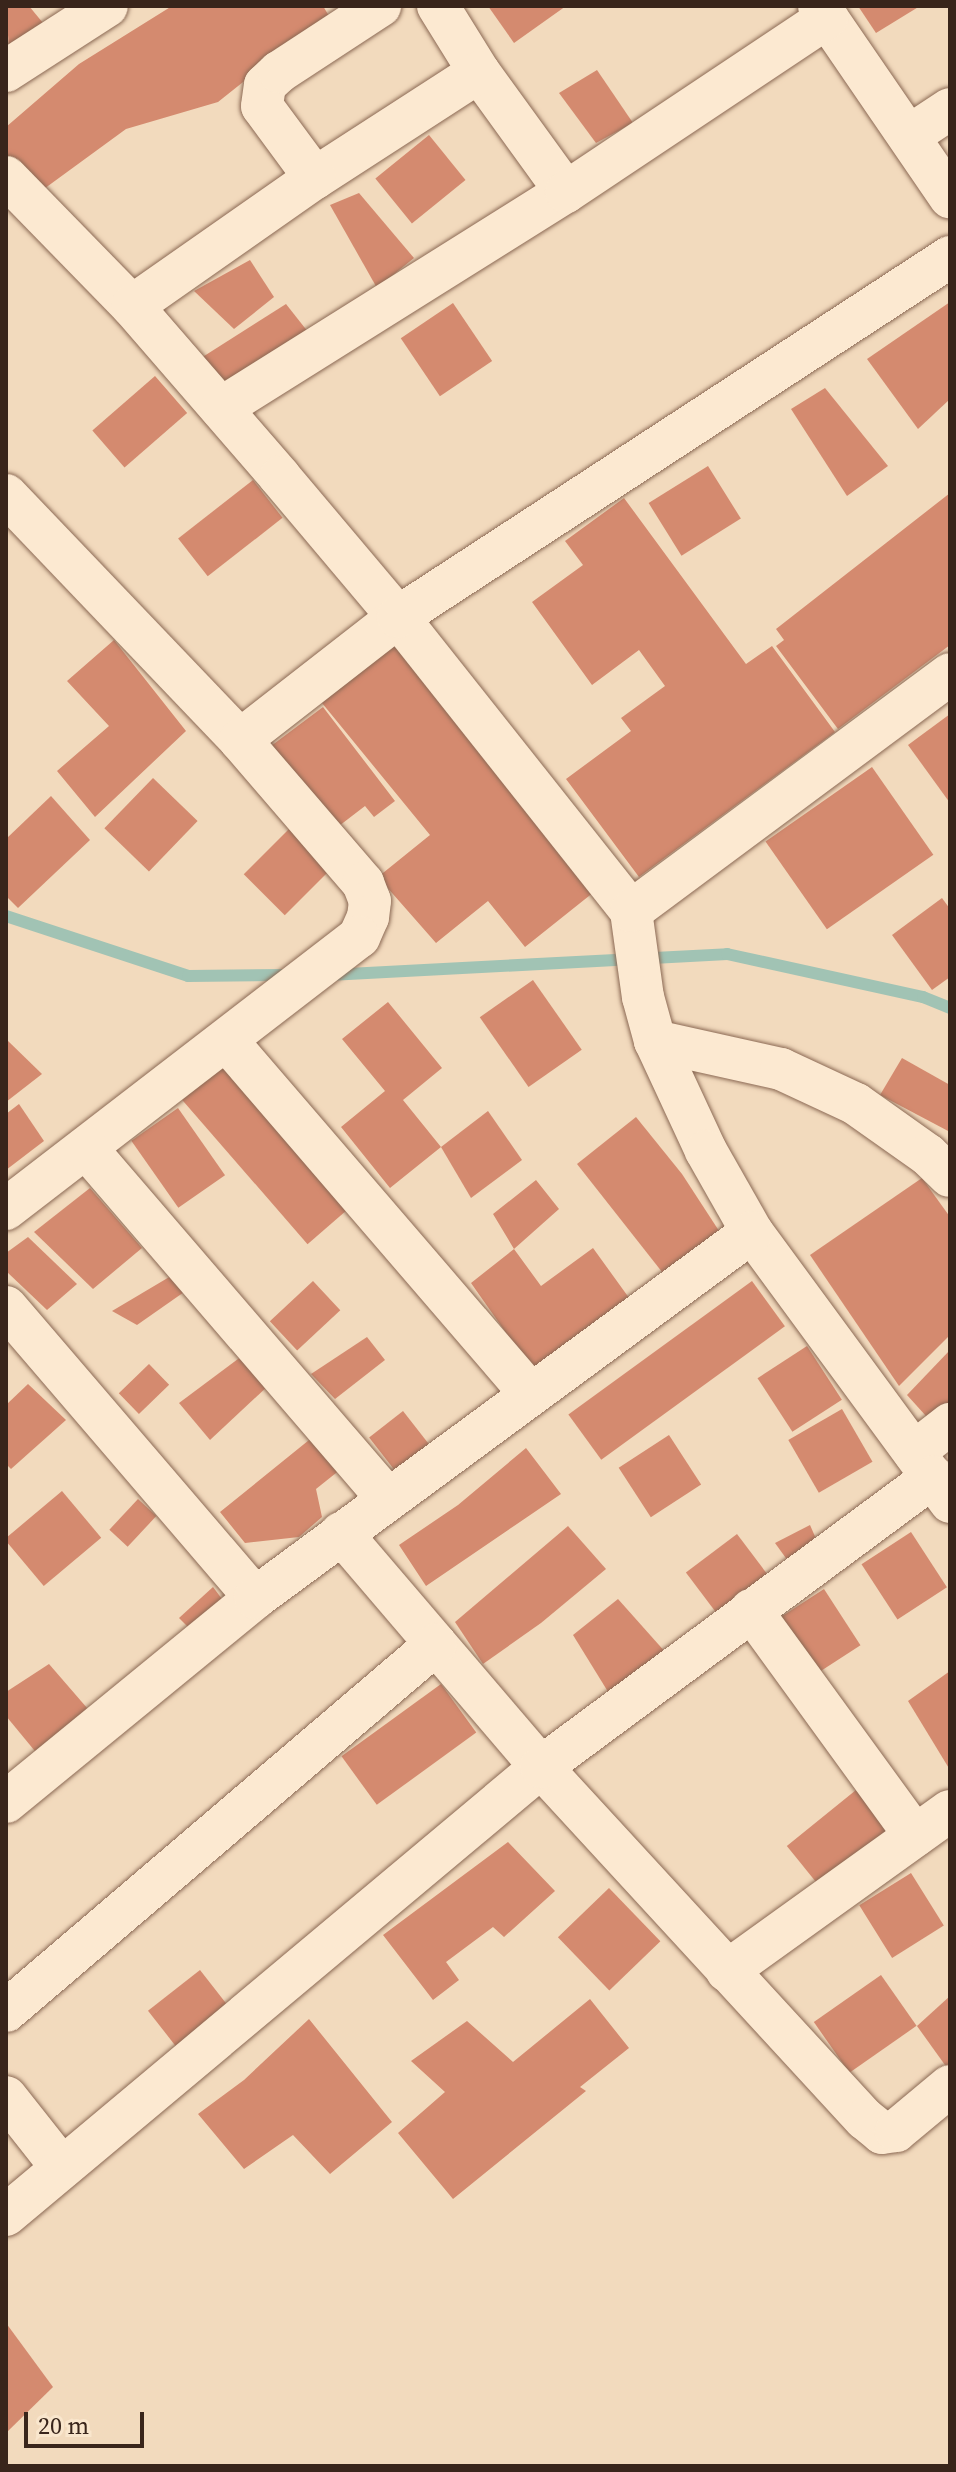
<!DOCTYPE html>
<html>
<head>
<meta charset="utf-8">
<style>
	body { margin:0 }
	#map { position:relative; width:956px; height:2472px; overflow:hidden; background:#f2dabd; font-family:"Source Serif 4",serif }
	div>[style] { position:absolute }
	.stream>* { height:12px; margin:-6px; padding:0 6px; transform-origin:6px; border-radius:6px; background:#a1c3b4 }
	.building>* { inset:0; background:#d48a6f; transform-origin:0 0 }
	.roads { filter:drop-shadow(0 0 2px #8b6954) drop-shadow(0 0 2px #8b6954) }
	.street>* { height:42px; margin:-21px; padding:0 21px; transform-origin:21px; border-radius:21px; background:#fce9d1 }
	span { translate:-50% -50%; white-space:nowrap; text-align:center; line-height:1.15; -webkit-text-stroke:7px #f9e6cd; paint-order:stroke }
	.frame { position:absolute; inset:0; border:8px solid #39251b; pointer-events:none }
	.scale { position:absolute; left:24px; top:2412px; width:120px; height:36px; box-sizing:border-box; border:4px solid #39251b; border-top:0; padding-left:10px; font-size:24px; line-height:28px; white-space:nowrap; color:#39251b; -webkit-text-stroke:6px #f9e6cd; paint-order:stroke }
</style>
</head>
<body>
<div id="map">
	<div class="stream">
		<i style="left:6px;top:916px;width:192px;rotate:18.2deg"></i>
		<i style="left:188px;top:976px;width:102px;rotate:-0.6deg"></i>
		<i style="left:329px;top:975px;width:399px;rotate:-3deg"></i>
		<i style="left:727px;top:954px;width:201px;rotate:12.4deg"></i>
		<i style="left:923px;top:997px;width:29px;rotate:22deg"></i>
	</div>
	<div class="building">
		<i style="clip-path:polygon(6px 6px,29px 6px,43px 23px,9px 49px)"></i>
		<i style="clip-path:polygon(172px 6px,323px 6px,332px 21px,267px 63px,218px 102px,126px 129px,37px 194px,6px 159px,6px 127px,79px 64px)"></i>
		<i style="clip-path:polygon(488px 6px,566px 6px,514px 43px)"></i>
		<i style="clip-path:polygon(858px 6px,920px 6px,876px 33px)"></i>
		<i style="clip-path:polygon(597px 70px,633px 123px,596px 143px,559px 93px)"></i>
		<i style="left:429px;top:135px;width:58px;height:69px;rotate:51deg"></i>
		<i style="clip-path:polygon(359px 193px,414px 258px,377px 288px,330px 205px)"></i>
		<i style="clip-path:polygon(250px 260px,274px 297px,234px 329px,194px 291px)"></i>
		<i style="clip-path:polygon(950px 302px,950px 399px,918px 429px,867px 359px)"></i>
		<i style="left:453px;top:303px;width:70px;height:63px;rotate:56deg"></i>
		<i style="clip-path:polygon(286px 304px,312px 337px,230px 388px,201px 358px)"></i>
		<i style="left:155px;top:376px;width:49px;height:83px;rotate:49deg"></i>
		<i style="clip-path:polygon(825px 388px,888px 466px,847px 496px,791px 409px)"></i>
		<i style="left:708px;top:466px;width:62px;height:70px;rotate:58deg"></i>
		<i style="left:253px;top:480px;width:48px;height:95px;rotate:52deg"></i>
		<i style="clip-path:polygon(950px 493px,950px 645px,838px 729px,776px 646px,784px 640px,776px 629px)"></i>
		<i style="clip-path:polygon(624px 498px,746px 664px,772px 646px,835px 732px,639px 877px,566px 779px,631px 731px,621px 718px,665px 686px,639px 650px,592px 685px,532px 602px,583px 565px,565px 541px)"></i>
		<i style="clip-path:polygon(405px 636px,604px 884px,525px 947px,488px 901px,436px 943px,378px 877px,430px 835px,322px 703px)"></i>
		<i style="clip-path:polygon(114px 640px,186px 731px,95px 817px,57px 771px,109px 726px,67px 681px)"></i>
		<i style="clip-path:polygon(323px 707px,395px 801px,374px 817px,365px 806px,335px 829px,271px 746px)"></i>
		<i style="clip-path:polygon(950px 714px,950px 803px,908px 745px)"></i>
		<i style="left:872px;top:767px;width:107px;height:130px;rotate:55deg"></i>
		<i style="left:153px;top:778px;width:62px;height:70px;rotate:44deg"></i>
		<i style="clip-path:polygon(51px 796px,90px 840px,18px 908px,6px 896px,6px 839px)"></i>
		<i style="left:289px;top:829px;width:58px;height:64px;rotate:45deg"></i>
		<i style="clip-path:polygon(942px 898px,950px 909px,950px 977px,932px 990px,892px 935px)"></i>
		<i style="left:533px;top:980px;width:85px;height:65px;rotate:55deg"></i>
		<i style="clip-path:polygon(388px 1002px,442px 1068px,403px 1100px,441px 1147px,390px 1188px,341px 1127px,385px 1091px,342px 1039px)"></i>
		<i style="clip-path:polygon(6px 1039px,42px 1074px,6px 1102px)"></i>
		<i style="clip-path:polygon(902px 1058px,950px 1085px,950px 1132px,880px 1095px)"></i>
		<i style="left:226px;top:1062px;width:191px;height:58px;rotate:49deg"></i>
		<i style="clip-path:polygon(19px 1104px,44px 1141px,6px 1170px,6px 1114px)"></i>
		<i style="left:178px;top:1108px;width:82px;height:57px;rotate:55deg"></i>
		<i style="clip-path:polygon(488px 1111px,522px 1160px,471px 1198px,441px 1147px)"></i>
		<i style="clip-path:polygon(636px 1117px,682px 1174px,723px 1237px,666px 1277px,577px 1164px)"></i>
		<i style="clip-path:polygon(922px 1178px,950px 1217px,950px 1335px,899px 1386px,810px 1255px)"></i>
		<i style="clip-path:polygon(536px 1180px,559px 1209px,514px 1249px,541px 1286px,593px 1248px,632px 1302px,535px 1374px,471px 1283px,514px 1249px,493px 1214px)"></i>
		<i style="clip-path:polygon(90px 1188px,142px 1248px,93px 1289px,34px 1232px)"></i>
		<i style="clip-path:polygon(28px 1237px,77px 1284px,47px 1310px,6px 1271px,6px 1253px)"></i>
		<i style="clip-path:polygon(171px 1276px,187px 1290px,137px 1325px,112px 1311px)"></i>
		<i style="left:313px;top:1281px;width:40px;height:59px;rotate:47deg"></i>
		<i style="left:752px;top:1281px;width:56px;height:227px;rotate:54deg"></i>
		<i style="clip-path:polygon(367px 1337px,385px 1360px,335px 1399px,311px 1374px)"></i>
		<i style="left:807px;top:1346px;width:64px;height:59px;rotate:57deg"></i>
		<i style="clip-path:polygon(950px 1350px,950px 1413px,935px 1426px,907px 1395px)"></i>
		<i style="clip-path:polygon(242px 1356px,269px 1385px,210px 1440px,179px 1403px)"></i>
		<i style="left:149px;top:1364px;width:29px;height:42px;rotate:46deg"></i>
		<i style="clip-path:polygon(28px 1384px,66px 1420px,11px 1469px,6px 1464px,6px 1405px)"></i>
		<i style="left:842px;top:1409px;width:61px;height:62px;rotate:60deg"></i>
		<i style="left:403px;top:1411px;width:47px;height:43px;rotate:52deg"></i>
		<i style="left:669px;top:1435px;width:59px;height:60px;rotate:57deg"></i>
		<i style="clip-path:polygon(314px 1436px,341px 1469px,316px 1489px,322px 1517px,299px 1537px,245px 1543px,220px 1512px)"></i>
		<i style="clip-path:polygon(526px 1448px,561px 1494px,426px 1586px,399px 1545px,458px 1505px)"></i>
		<i style="left:62px;top:1491px;width:61px;height:75px;rotate:50deg"></i>
		<i style="left:138px;top:1499px;width:25px;height:42px;rotate:43deg"></i>
		<i style="clip-path:polygon(810px 1525px,817px 1541px,788px 1561px,775px 1543px)"></i>
		<i style="clip-path:polygon(568px 1526px,606px 1569px,541px 1623px,483px 1664px,455px 1622px)"></i>
		<i style="left:911px;top:1532px;width:66px;height:59px;rotate:57deg"></i>
		<i style="left:737px;top:1534px;width:58px;height:64px;rotate:53deg"></i>
		<i style="clip-path:polygon(213px 1587px,225px 1603px,195px 1634px,179px 1618px)"></i>
		<i style="left:824px;top:1589px;width:67px;height:51px;rotate:57deg"></i>
		<i style="clip-path:polygon(618px 1599px,667px 1654px,610px 1695px,573px 1635px)"></i>
		<i style="clip-path:polygon(49px 1664px,94px 1716px,39px 1756px,6px 1716px,6px 1692px)"></i>
		<i style="clip-path:polygon(950px 1671px,950px 1770px,908px 1701px)"></i>
		<i style="left:441px;top:1684px;width:60px;height:123px;rotate:54deg"></i>
		<i style="left:856px;top:1790px;width:56px;height:89px;rotate:51deg"></i>
		<i style="clip-path:polygon(508px 1842px,555px 1891px,504px 1937px,493px 1927px,446px 1962px,459px 1980px,433px 2000px,383px 1935px)"></i>
		<i style="left:911px;top:1873px;width:62px;height:61px;rotate:58deg"></i>
		<i style="left:609px;top:1888px;width:74px;height:71px;rotate:46deg"></i>
		<i style="left:200px;top:1970px;width:53px;height:66px;rotate:52deg"></i>
		<i style="left:881px;top:1975px;width:62px;height:82px;rotate:55deg"></i>
		<i style="clip-path:polygon(950px 1996px,950px 2072px,917px 2026px)"></i>
		<i style="clip-path:polygon(590px 1999px,629px 2048px,580px 2087px,586px 2091px,453px 2199px,398px 2133px,445px 2092px,411px 2061px,467px 2021px,513px 2062px)"></i>
		<i style="clip-path:polygon(309px 2019px,392px 2122px,330px 2174px,293px 2135px,244px 2169px,198px 2114px,244px 2080px)"></i>
		<i style="clip-path:polygon(6px 2323px,53px 2387px,6px 2433px)"></i>
	</div>
	<div class="roads">
		<div class="street">
			<i style="left:438px;top:6px;width:78px;rotate:58.2deg"></i>
			<i style="left:479px;top:72px;width:148px;rotate:54.1deg"></i>
			<i style="left:819px;top:6px;width:232px;rotate:55.6deg"></i>
			<i style="left:6px;top:71px;width:120px;rotate:-32.8deg"></i>
			<i style="left:909px;top:136px;width:49px;rotate:-33.4deg"></i>
			<i style="left:6px;top:177px;width:180px;rotate:45.7deg"></i>
			<i style="left:132px;top:306px;width:226px;rotate:49.1deg"></i>
			<i style="left:280px;top:477px;width:183px;rotate:49.9deg"></i>
			<i style="left:398px;top:617px;width:375px;rotate:51.6deg"></i>
			<i style="left:631px;top:911px;width:87px;rotate:82.1deg"></i>
			<i style="left:643px;top:997px;width:46px;rotate:74.7deg"></i>
			<i style="left:655px;top:1041px;width:121px;rotate:65.1deg"></i>
			<i style="left:706px;top:1151px;width:93px;rotate:60.4deg"></i>
			<i style="left:752px;top:1232px;width:335px;rotate:53.7deg"></i>
			<i style="left:315px;top:178px;width:195px;rotate:-32.9deg"></i>
			<i style="left:132px;top:306px;width:223px;rotate:-35deg"></i>
			<i style="left:315px;top:178px;width:89px;rotate:-126.4deg"></i>
			<i style="left:262px;top:106px;width:21px;rotate:-82deg"></i>
			<i style="left:265px;top:85px;width:19px;rotate:-43deg"></i>
			<i style="left:279px;top:72px;width:121px;rotate:-33.2deg"></i>
			<i style="left:221px;top:408px;width:407px;rotate:-32.1deg"></i>
			<i style="left:566px;top:192px;width:314px;rotate:-33.7deg"></i>
			<i style="left:6px;top:495px;width:339px;rotate:46.3deg"></i>
			<i style="left:240px;top:740px;width:189px;rotate:49.3deg"></i>
			<i style="left:363px;top:883px;width:19px;rotate:69deg"></i>
			<i style="left:370px;top:901px;width:16px;rotate:97deg"></i>
			<i style="left:368px;top:917px;width:22px;rotate:114deg"></i>
			<i style="left:359px;top:937px;width:446px;rotate:142.4deg"></i>
			<i style="left:240px;top:740px;width:200px;rotate:-37.9deg"></i>
			<i style="left:398px;top:617px;width:659px;rotate:-33.11deg"></i>
			<i style="left:631px;top:911px;width:397px;rotate:-36.6deg"></i>
			<i style="left:227px;top:1041px;width:466px;rotate:49.3deg"></i>
			<i style="left:655px;top:1041px;width:129px;rotate:12.5deg"></i>
			<i style="left:781px;top:1069px;width:83px;rotate:25deg"></i>
			<i style="left:856px;top:1104px;width:88px;rotate:35.3deg"></i>
			<i style="left:928px;top:1155px;width:30px;rotate:44deg"></i>
			<i style="left:86px;top:1148px;width:462px;rotate:49.3deg"></i>
			<i style="left:6px;top:1307px;width:383px;rotate:49.4deg"></i>
			<i style="left:914px;top:1452px;width:46px;rotate:-37.9deg"></i>
			<i style="left:341px;top:1533px;width:308px;rotate:49.5deg"></i>
			<i style="left:541px;top:1767px;width:478px;rotate:47.4deg"></i>
			<i style="left:865px;top:2119px;width:22px;rotate:39deg"></i>
			<i style="left:882px;top:2133px;width:14px;rotate:-8deg"></i>
			<i style="left:896px;top:2131px;width:70px;rotate:-39.8deg"></i>
			<i style="left:751px;top:1610px;width:279px;rotate:54deg"></i>
			<i style="left:6px;top:1802px;width:322px;rotate:-39.3deg"></i>
			<i style="left:255px;top:1598px;width:617px;rotate:-36.37deg"></i>
			<i style="left:727px;top:1971px;width:274px;rotate:-35.7deg"></i>
			<i style="left:6px;top:2011px;width:565px;rotate:-40.48deg"></i>
			<i style="left:6px;top:2097px;width:90px;rotate:51.7deg"></i>
			<i style="left:6px;top:2215px;width:698px;rotate:-39.94deg"></i>
			<i style="left:541px;top:1767px;width:488px;rotate:-36.5deg"></i>
		</div>
	</div>
	<div class="frame"></div>
	<div class="scale">20 m</div>
</div>
</body>
</html>
